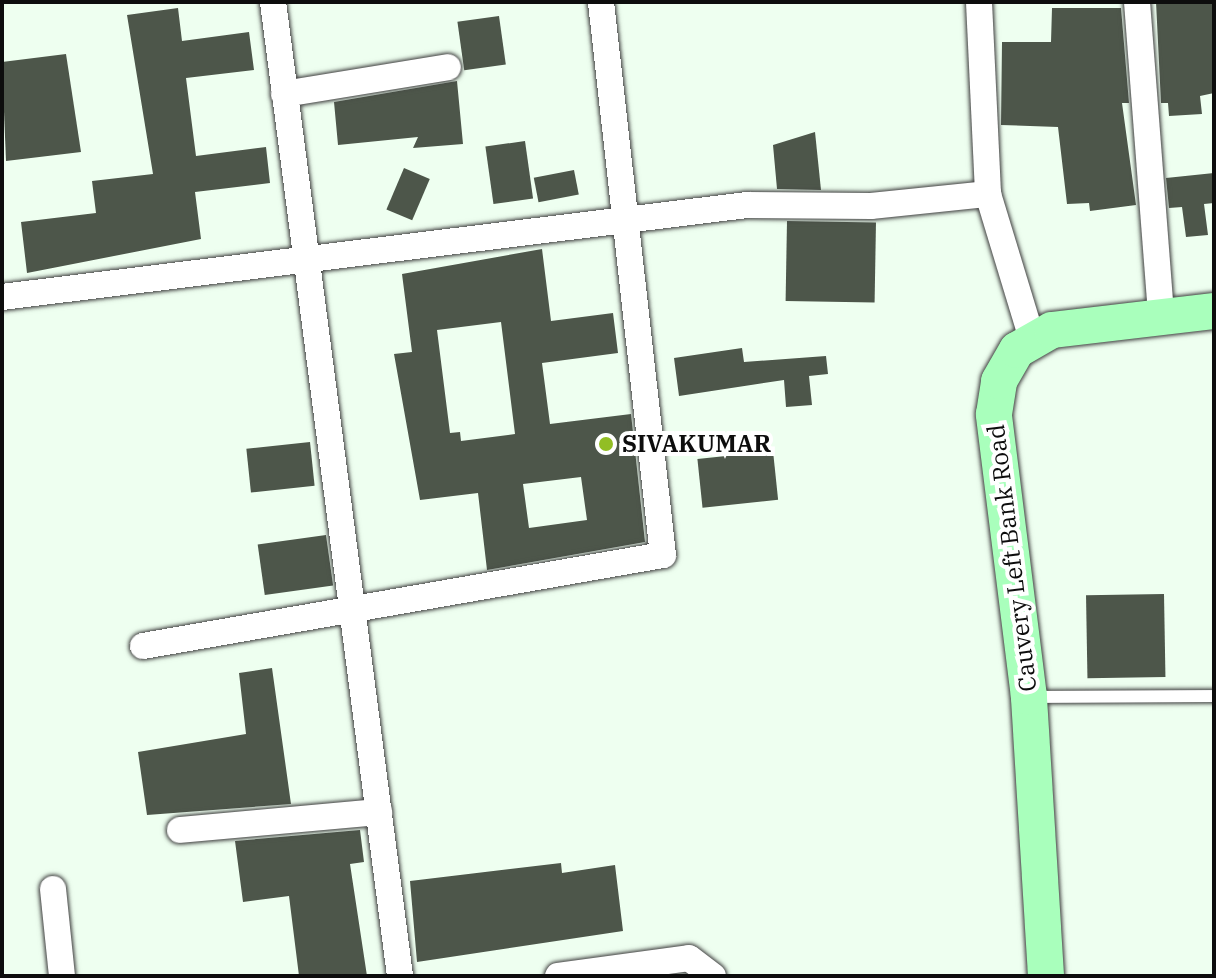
<!DOCTYPE html>
<html>
<head>
<meta charset="utf-8">
<style>
	body { margin:0 }
	#map { position:relative; width:1216px; height:978px; overflow:hidden; background:#eefff0; font-family:"IBM Plex Serif",serif }
	div>[style] { position:absolute }
	.building>* { inset:0; background:#4d564a; transform-origin:0 0 }
	.roads { filter:drop-shadow(0 0 2px #404040) drop-shadow(0 0 2px #404040) }
	.lane>* { height:12px; margin:-6px; padding:0 6px; transform-origin:6px; border-radius:6px; background:#fff }
	.street>* { height:26px; margin:-13px; padding:0 13px; transform-origin:13px; border-radius:13px; background:#fff }
	.secondary>* { height:36px; margin:-18px; padding:0 18px; transform-origin:18px; border-radius:18px; background:#a9ffbc }
	.dots>* { width:22px; height:22px; translate:-50% -50%; box-sizing:border-box; border:4px solid #fff; border-radius:50% }
	span { translate:-50% -50%; white-space:nowrap; text-align:center; line-height:1.15; -webkit-text-stroke:8px #fff; paint-order:stroke }
	.poi-label { font-size:24px; color:#0d0d0d; font-weight:700 }
	.left { translate:0 -50%; text-align:left }
	.street-label { font-size:24px; color:#0d0d0d }
	.frame { position:absolute; inset:0; border:4px solid #0d0d0d; pointer-events:none }
</style>
</head>
<body>
<div id="map">
	<div class="building">
		<i style="clip-path:polygon(1156px 2px,1214px 2px,1214px 93px,1200px 96px,1202px 114px,1169px 116px,1168px 103px,1161px 103px)"></i>
		<i style="clip-path:polygon(178px 8px,182px 41px,249px 32px,254px 70px,186px 78px,196px 156px,266px 147px,270px 183px,195px 192px,201px 239px,27px 273px,21px 222px,96px 213px,92px 181px,153px 174px,127px 15px)"></i>
		<i style="clip-path:polygon(1052px 8px,1121px 8px,1129px 103px,1122px 103px,1136px 205px,1090px 211px,1089px 203px,1067px 204px,1058px 127px,1001px 125px,1002px 42px,1051px 42px)"></i>
		<i style="left:499px;top:16px;width:49px;height:42px;rotate:82deg"></i>
		<i style="clip-path:polygon(66px 54px,81px 152px,6px 161px,2px 62px)"></i>
		<i style="clip-path:polygon(457px 81px,463px 144px,413px 148px,418px 137px,338px 145px,334px 102px)"></i>
		<i style="clip-path:polygon(815px 132px,821px 190px,777px 189px,773px 145px)"></i>
		<i style="left:525px;top:141px;width:58px;height:40px;rotate:82deg"></i>
		<i style="left:404px;top:168px;width:28px;height:45px;rotate:23deg"></i>
		<i style="left:574px;top:170px;width:25px;height:41px;rotate:79deg"></i>
		<i style="clip-path:polygon(1214px 173px,1214px 203px,1204px 204px,1208px 235px,1186px 237px,1182px 207px,1169px 208px,1166px 178px)"></i>
		<i style="left:787px;top:221px;width:89px;height:80px;rotate:1deg"></i>
		<i style="clip-path:polygon(evenodd,542px 249px,551px 321px,613px 313px,618px 353px,542px 363px,550px 424px,631px 414px,645px 542px,487px 570px,478px 493px,420px 500px,394px 354px,412px 352px,402px 274px,542px 249px,501px 322px,515px 434px,461px 441px,460px 432px,450px 433px,437px 330px,501px 322px,542px 249px,581px 477px,587px 520px,529px 528px,523px 484px,581px 477px)"></i>
		<i style="clip-path:polygon(742px 348px,744px 362px,826px 356px,828px 374px,809px 376px,812px 405px,786px 407px,784px 380px,679px 396px,674px 358px)"></i>
		<i style="left:310px;top:442px;width:44px;height:64px;rotate:84deg"></i>
		<i style="left:773px;top:451px;width:49px;height:76px;rotate:84deg"></i>
		<i style="left:326px;top:535px;width:51px;height:69px;rotate:82deg"></i>
		<i style="left:1164px;top:594px;width:83px;height:78px;rotate:89deg"></i>
		<i style="clip-path:polygon(272px 668px,291px 804px,147px 815px,138px 752px,246px 734px,239px 673px)"></i>
		<i style="clip-path:polygon(360px 830px,364px 862px,350px 864px,367px 976px,299px 976px,289px 896px,243px 902px,235px 841px)"></i>
		<i style="clip-path:polygon(561px 863px,562px 873px,615px 865px,623px 931px,417px 962px,410px 881px)"></i>
	</div>
	<div class="roads">
		<div class="lane">
			<i style="left:1032px;top:697px;width:182px;rotate:-0.3deg"></i>
		</div>
		<div class="street">
			<i style="left:273px;top:2px;width:982px;rotate:82.57deg"></i>
			<i style="left:979px;top:2px;width:192px;rotate:87.3deg"></i>
			<i style="left:1137px;top:2px;width:315px;rotate:85.6deg"></i>
			<i style="left:284px;top:94px;width:166px;rotate:-9.3deg"></i>
			<i style="left:2px;top:297px;width:751px;rotate:-7.04deg"></i>
			<i style="left:747px;top:205px;width:124px;rotate:0.5deg"></i>
			<i style="left:871px;top:206px;width:118px;rotate:-5.9deg"></i>
			<i style="left:988px;top:194px;width:152px;rotate:73.1deg"></i>
			<i style="left:143px;top:646px;width:528px;rotate:-9.93deg"></i>
			<i style="left:663px;top:555px;width:556px;rotate:-96.4deg"></i>
			<i style="left:180px;top:830px;width:200px;rotate:-5.2deg"></i>
			<i style="left:53px;top:889px;width:87px;rotate:84.1deg"></i>
			<i style="left:558px;top:976px;width:132px;rotate:-7.8deg"></i>
			<i style="left:689px;top:958px;width:30px;rotate:37deg"></i>
		</div>
		<div class="secondary">
			<i style="left:1046px;top:976px;width:280px;rotate:-93.5deg"></i>
			<i style="left:1029px;top:697px;width:285px;rotate:-97.1deg"></i>
			<i style="left:994px;top:414px;width:33px;rotate:-81deg"></i>
			<i style="left:999px;top:381px;width:36px;rotate:-60deg"></i>
			<i style="left:1017px;top:350px;width:40px;rotate:-29.7deg"></i>
			<i style="left:1052px;top:330px;width:163px;rotate:-6.7deg"></i>
		</div>
	</div>
	<div class="dots">
		<i style="left:606px;top:444px;background:#92be24"></i>
	</div>
	<div class="poi-label">
		<span class="left" style="left:622px;top:444px">SIVAKUMAR</span>
	</div>
	<div class="street-label">
		<span style="left:1012px;top:558px;rotate:-97deg">Cauvery Left Bank Road</span>
	</div>
	<div class="frame"></div>
</div>
</body>
</html>
